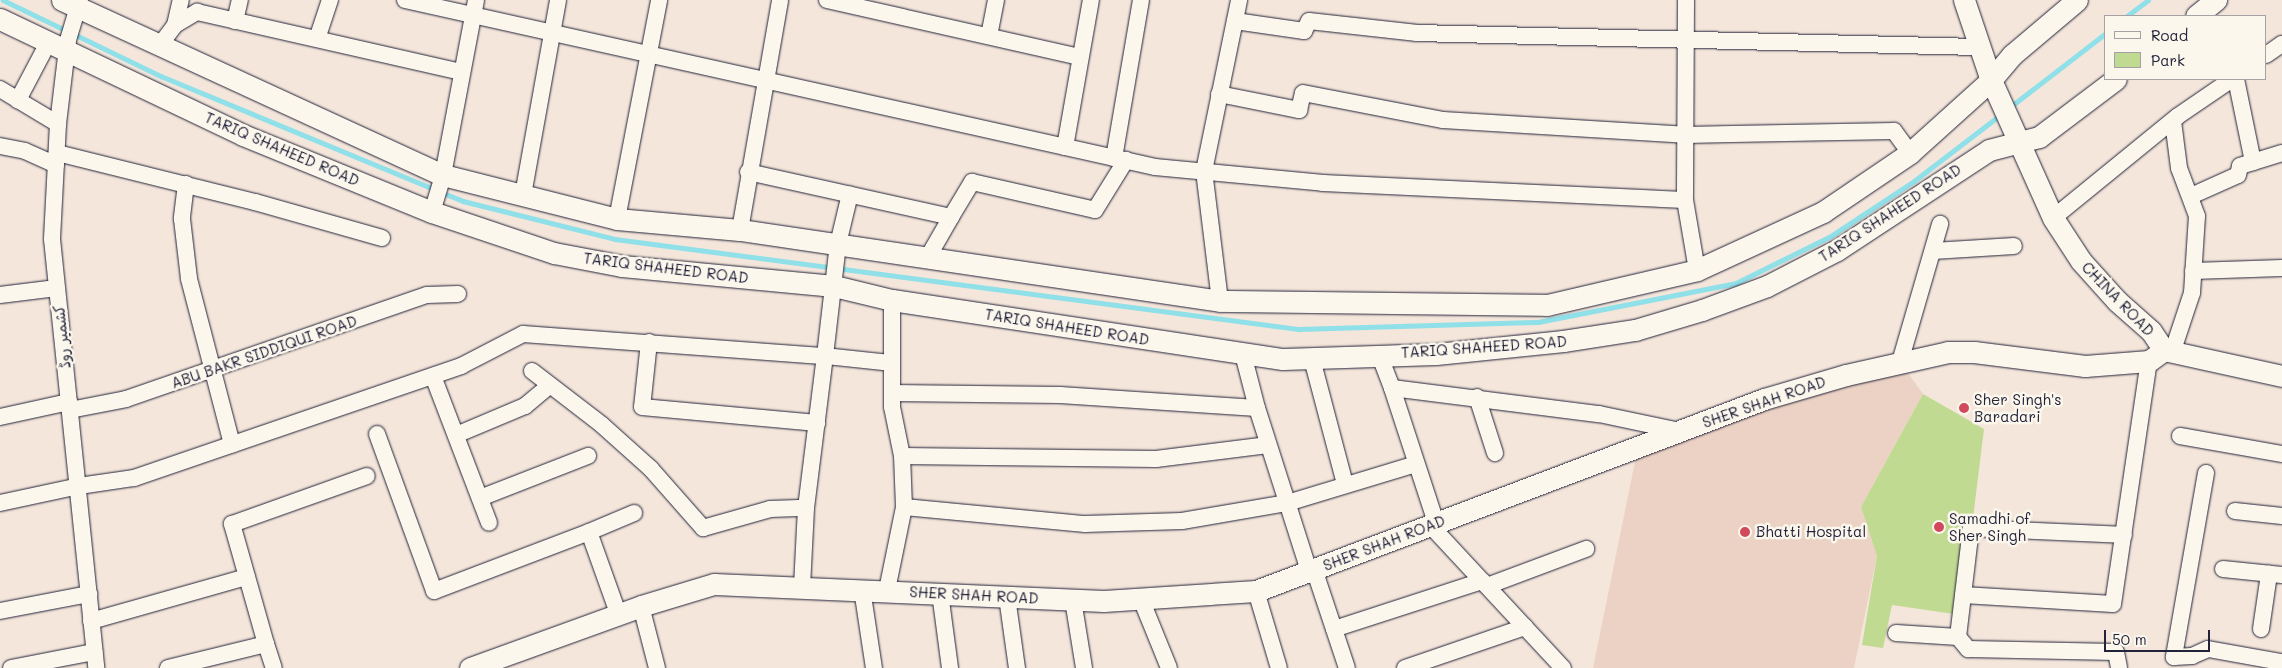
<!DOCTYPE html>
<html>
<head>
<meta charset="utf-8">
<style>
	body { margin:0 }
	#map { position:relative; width:2282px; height:668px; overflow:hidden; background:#f4e6da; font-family:Mali,"Playpen Sans Arabic",sans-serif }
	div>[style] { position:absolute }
	.built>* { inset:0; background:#ecd2c4 }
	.green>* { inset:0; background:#c0da91 }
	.stream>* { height:4.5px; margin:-2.25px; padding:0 2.25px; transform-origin:2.25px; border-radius:2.25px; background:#8fe0e8 }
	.roads { filter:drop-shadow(0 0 1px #22223b) drop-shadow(0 0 1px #22223b) }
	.minor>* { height:16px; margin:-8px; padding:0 8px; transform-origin:8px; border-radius:8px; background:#fbf7ec }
	.major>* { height:21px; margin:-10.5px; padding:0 10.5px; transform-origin:10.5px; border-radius:10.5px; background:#fbf7ec }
	.dots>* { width:14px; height:14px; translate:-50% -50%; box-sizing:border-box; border:2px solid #fbf7ec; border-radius:50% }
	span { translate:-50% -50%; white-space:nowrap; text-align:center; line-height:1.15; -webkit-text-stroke:5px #fbf7ec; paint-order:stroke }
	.street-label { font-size:15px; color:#22223b }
	.poi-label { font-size:15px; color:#22223b }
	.left { translate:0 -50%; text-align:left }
	.legend { position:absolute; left:2104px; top:15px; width:162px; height:65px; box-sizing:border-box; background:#fbf7ec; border:1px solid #a4a2a5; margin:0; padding:6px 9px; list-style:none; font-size:15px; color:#22223b }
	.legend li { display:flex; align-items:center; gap:10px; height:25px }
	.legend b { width:25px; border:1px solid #a4a2a5 }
	.scale { position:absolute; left:2104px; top:630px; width:106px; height:22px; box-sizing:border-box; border:2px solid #22223b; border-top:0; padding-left:6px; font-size:15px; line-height:18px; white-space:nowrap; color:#22223b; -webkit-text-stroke:4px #fbf7ec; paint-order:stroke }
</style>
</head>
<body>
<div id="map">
	<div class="built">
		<i style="clip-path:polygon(1900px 362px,1923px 394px,1861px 507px,1877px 556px,1854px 668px,1593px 668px,1637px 452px)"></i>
	</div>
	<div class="green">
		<i style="clip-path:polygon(1923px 394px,1984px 429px,1961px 615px,1892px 605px,1883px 648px,1862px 645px,1877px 556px,1861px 507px)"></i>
	</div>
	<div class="stream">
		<i style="left:3px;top:0;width:71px;rotate:25.8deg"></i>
		<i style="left:2127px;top:16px;width:26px;rotate:-37deg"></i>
		<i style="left:74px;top:34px;width:97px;rotate:25.8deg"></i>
		<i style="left:161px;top:76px;width:295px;rotate:22.5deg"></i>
		<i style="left:2010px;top:107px;width:121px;rotate:-37.6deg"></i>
		<i style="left:441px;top:192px;width:24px;rotate:22deg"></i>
		<i style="left:463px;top:201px;width:157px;rotate:14deg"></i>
		<i style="left:615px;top:239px;width:690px;rotate:7.5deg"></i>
		<i style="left:1299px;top:329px;width:239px;rotate:-1.7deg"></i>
		<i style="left:1538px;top:322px;width:202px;rotate:-11.1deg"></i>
		<i style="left:1736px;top:283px;width:106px;rotate:-26.3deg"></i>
		<i style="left:1831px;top:236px;width:100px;rotate:-33.5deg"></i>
		<i style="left:1914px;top:181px;width:108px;rotate:-37.5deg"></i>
	</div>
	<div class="roads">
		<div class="minor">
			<i style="left:80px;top:0;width:42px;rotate:106.7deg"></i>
			<i style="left:68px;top:40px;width:85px;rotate:96.8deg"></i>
			<i style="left:58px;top:124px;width:115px;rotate:93deg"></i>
			<i style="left:52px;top:239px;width:431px;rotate:84.1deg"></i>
			<i style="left:405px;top:0;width:768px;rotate:12.55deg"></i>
			<i style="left:1155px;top:167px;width:169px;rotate:5.4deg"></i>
			<i style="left:1323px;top:183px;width:362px;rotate:2.7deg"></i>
			<i style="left:827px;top:0;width:259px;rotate:12.7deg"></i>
			<i style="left:1686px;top:0;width:200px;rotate:90.3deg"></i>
			<i style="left:1685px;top:200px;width:71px;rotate:80.3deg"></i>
			<i style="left:235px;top:21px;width:22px;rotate:-77deg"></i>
			<i style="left:1235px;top:21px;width:70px;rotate:8.2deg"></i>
			<i style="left:1304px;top:31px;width:11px;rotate:-63deg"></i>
			<i style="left:1309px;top:21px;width:109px;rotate:6.3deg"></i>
			<i style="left:1417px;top:33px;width:560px;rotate:1.43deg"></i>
			<i style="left:175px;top:25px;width:26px;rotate:-77deg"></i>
			<i style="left:989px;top:36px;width:37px;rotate:-79deg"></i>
			<i style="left:317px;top:39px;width:41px;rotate:-71.6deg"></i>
			<i style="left:49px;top:41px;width:67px;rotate:117.7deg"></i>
			<i style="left:18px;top:100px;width:47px;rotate:31deg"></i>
			<i style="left:160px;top:45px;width:25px;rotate:-53deg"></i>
			<i style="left:175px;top:25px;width:26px;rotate:-31deg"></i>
			<i style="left:197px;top:12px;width:271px;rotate:12.8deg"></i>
			<i style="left:2266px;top:55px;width:19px;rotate:-35deg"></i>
			<i style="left:2236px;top:79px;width:85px;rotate:78.4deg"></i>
			<i style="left:0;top:89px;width:21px;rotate:31deg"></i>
			<i style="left:1219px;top:94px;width:82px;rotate:11.3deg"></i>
			<i style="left:1299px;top:110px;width:17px;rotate:-77deg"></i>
			<i style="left:1303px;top:93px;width:143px;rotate:10.9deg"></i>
			<i style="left:1443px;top:120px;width:242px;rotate:3.5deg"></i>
			<i style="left:1685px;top:135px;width:209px;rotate:-1.1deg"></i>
			<i style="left:1894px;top:131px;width:27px;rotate:54deg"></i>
			<i style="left:0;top:146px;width:25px;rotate:11deg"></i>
			<i style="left:25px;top:151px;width:34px;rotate:24deg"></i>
			<i style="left:1065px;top:147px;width:149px;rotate:-80deg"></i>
			<i style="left:57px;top:153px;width:204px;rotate:13.9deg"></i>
			<i style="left:255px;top:202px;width:132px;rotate:15.8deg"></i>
			<i style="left:1114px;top:158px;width:160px;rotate:-80.3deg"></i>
			<i style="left:748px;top:172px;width:208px;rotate:12.5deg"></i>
			<i style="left:951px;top:217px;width:41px;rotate:-59deg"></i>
			<i style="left:972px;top:182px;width:126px;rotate:12.8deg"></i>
			<i style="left:1095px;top:210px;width:59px;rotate:-58.2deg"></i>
			<i style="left:186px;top:184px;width:35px;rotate:97deg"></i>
			<i style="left:182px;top:219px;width:60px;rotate:83.3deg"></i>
			<i style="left:189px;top:279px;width:171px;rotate:75.4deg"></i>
			<i style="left:523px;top:195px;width:198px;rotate:-79.8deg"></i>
			<i style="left:2191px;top:196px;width:51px;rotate:-24.1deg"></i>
			<i style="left:2238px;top:175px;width:9px;rotate:-77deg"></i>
			<i style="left:2240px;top:166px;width:44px;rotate:-17.2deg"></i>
			<i style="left:432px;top:212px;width:39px;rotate:-73deg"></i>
			<i style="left:443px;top:175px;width:178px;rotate:-79.3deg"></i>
			<i style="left:2053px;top:218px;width:161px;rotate:-39.2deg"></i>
			<i style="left:2178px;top:116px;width:65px;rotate:-34.4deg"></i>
			<i style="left:617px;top:219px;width:223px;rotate:-79.1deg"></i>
			<i style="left:740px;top:230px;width:233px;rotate:-80.1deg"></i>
			<i style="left:1933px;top:251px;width:81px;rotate:-3.5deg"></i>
			<i style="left:928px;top:257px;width:46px;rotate:-60.1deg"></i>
			<i style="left:2193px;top:271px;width:89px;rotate:-1.9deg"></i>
			<i style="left:0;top:295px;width:57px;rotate:-7deg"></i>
			<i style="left:1220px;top:301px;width:131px;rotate:-97deg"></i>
			<i style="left:1204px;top:171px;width:175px;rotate:-78.4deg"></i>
			<i style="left:649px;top:342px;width:65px;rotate:96.1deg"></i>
			<i style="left:642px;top:407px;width:176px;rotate:5.2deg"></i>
			<i style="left:2172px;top:353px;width:63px;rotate:-71.6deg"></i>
			<i style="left:2192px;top:293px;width:77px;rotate:-86.3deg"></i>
			<i style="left:2197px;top:216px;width:51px;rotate:-110.6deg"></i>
			<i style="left:2179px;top:168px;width:47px;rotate:-97.3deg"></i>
			<i style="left:1243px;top:354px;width:56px;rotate:75.5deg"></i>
			<i style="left:1257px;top:408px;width:171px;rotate:72.3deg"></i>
			<i style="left:1379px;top:354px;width:36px;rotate:69deg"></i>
			<i style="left:1392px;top:388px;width:209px;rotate:7.2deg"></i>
			<i style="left:1599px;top:414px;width:83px;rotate:11.9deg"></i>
			<i style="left:1312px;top:359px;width:129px;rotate:75.2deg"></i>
			<i style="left:1900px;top:362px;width:144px;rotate:-73.8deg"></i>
			<i style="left:532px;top:371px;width:88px;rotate:37.6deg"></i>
			<i style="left:602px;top:425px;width:66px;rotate:41.9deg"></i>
			<i style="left:651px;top:469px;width:79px;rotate:48.6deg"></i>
			<i style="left:703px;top:528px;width:70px;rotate:-15.8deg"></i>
			<i style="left:770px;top:509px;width:36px;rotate:-2deg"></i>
			<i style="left:806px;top:508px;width:78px;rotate:92.9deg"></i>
			<i style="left:433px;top:376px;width:157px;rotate:69.1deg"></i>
			<i style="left:1392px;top:388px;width:142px;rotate:71.9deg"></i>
			<i style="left:892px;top:393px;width:168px;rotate:0.7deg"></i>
			<i style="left:1060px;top:395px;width:197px;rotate:3.8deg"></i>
			<i style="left:1477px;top:397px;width:59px;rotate:72.2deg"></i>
			<i style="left:70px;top:410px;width:57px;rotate:-11.1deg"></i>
			<i style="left:126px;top:399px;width:318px;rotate:-19.1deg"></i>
			<i style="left:427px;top:295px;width:31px;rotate:-2deg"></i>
			<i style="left:0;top:417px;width:71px;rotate:-12.3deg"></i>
			<i style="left:377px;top:434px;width:167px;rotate:70deg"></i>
			<i style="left:434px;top:591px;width:166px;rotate:-20.8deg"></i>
			<i style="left:456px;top:435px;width:75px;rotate:-22.8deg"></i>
			<i style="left:525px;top:406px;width:31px;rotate:-40deg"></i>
			<i style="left:2180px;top:436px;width:104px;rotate:10deg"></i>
			<i style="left:902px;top:456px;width:254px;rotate:0.7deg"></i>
			<i style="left:1156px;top:459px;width:113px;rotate:-7.1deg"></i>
			<i style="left:2206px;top:473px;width:187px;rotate:99.9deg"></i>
			<i style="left:2174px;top:657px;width:18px;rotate:-3deg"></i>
			<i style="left:2192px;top:656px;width:17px;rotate:-24deg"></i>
			<i style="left:2208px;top:649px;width:73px;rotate:10.2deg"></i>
			<i style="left:2280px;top:662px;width:4px;rotate:56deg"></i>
			<i style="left:480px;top:498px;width:116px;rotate:-21.3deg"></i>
			<i style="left:0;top:503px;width:81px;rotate:-12.1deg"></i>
			<i style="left:79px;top:486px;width:56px;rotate:-8.3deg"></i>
			<i style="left:134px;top:478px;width:346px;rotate:-18.9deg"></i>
			<i style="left:461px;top:366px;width:70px;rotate:-27.3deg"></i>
			<i style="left:523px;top:334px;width:303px;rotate:4.2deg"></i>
			<i style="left:825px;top:356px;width:113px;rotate:-83.4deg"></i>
			<i style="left:838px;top:244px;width:51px;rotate:-76.5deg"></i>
			<i style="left:904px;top:507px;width:182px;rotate:5.4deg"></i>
			<i style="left:1085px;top:524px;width:97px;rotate:-1.8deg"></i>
			<i style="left:1182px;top:521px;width:107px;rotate:-9.7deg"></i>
			<i style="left:1287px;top:503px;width:135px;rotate:-16.8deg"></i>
			<i style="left:806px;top:508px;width:153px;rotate:-82.9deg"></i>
			<i style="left:825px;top:356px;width:67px;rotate:6deg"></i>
			<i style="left:2235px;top:511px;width:47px;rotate:6.1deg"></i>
			<i style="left:1431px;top:526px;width:194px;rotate:47.1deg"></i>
			<i style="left:1314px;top:569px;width:104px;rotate:71.6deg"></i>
			<i style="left:2223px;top:569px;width:59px;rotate:5.8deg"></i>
			<i style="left:1487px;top:586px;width:106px;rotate:-20.5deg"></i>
			<i style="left:862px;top:589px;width:80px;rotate:81.4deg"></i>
			<i style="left:887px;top:590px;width:85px;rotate:-78.4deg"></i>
			<i style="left:904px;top:507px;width:51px;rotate:-92.2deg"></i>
			<i style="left:902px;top:456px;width:50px;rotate:-101.5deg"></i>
			<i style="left:892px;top:407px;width:107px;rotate:-90deg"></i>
			<i style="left:1256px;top:591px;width:80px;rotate:73.4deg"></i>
			<i style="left:940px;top:593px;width:76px;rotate:82.4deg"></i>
			<i style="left:1963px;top:595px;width:150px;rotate:3.4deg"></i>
			<i style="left:2113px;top:604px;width:246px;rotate:-81.6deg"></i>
			<i style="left:1007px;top:597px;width:72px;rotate:82deg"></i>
			<i style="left:1141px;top:599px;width:74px;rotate:67.9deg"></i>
			<i style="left:1073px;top:600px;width:69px;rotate:80.8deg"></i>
			<i style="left:641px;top:606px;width:64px;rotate:75.5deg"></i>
			<i style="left:0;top:611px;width:91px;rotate:-10.8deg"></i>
			<i style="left:618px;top:613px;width:86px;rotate:-109.7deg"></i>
			<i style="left:589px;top:532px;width:49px;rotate:-22.9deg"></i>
			<i style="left:91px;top:621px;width:162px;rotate:-15.8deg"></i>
			<i style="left:1334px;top:629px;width:156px;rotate:-18deg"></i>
			<i style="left:2261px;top:629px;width:56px;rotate:-81.7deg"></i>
			<i style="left:1896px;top:633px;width:62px;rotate:3.7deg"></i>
			<i style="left:1958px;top:637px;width:110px;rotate:-83.2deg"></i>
			<i style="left:1971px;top:528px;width:153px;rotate:2.6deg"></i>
			<i style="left:1958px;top:637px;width:16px;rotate:50deg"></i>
			<i style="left:1968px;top:649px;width:148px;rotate:1.2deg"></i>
			<i style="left:2116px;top:652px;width:16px;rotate:79deg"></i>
			<i style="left:266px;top:644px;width:125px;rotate:-105.8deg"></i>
			<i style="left:232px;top:524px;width:143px;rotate:-19.6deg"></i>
			<i style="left:11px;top:668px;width:85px;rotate:-10.9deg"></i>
			<i style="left:168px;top:668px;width:101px;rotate:-13.8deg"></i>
			<i style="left:266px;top:644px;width:25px;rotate:72deg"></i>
			<i style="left:1405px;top:668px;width:127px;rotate:-18.9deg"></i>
		</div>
		<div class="major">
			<i style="left:62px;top:0;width:419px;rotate:24.7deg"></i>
			<i style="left:443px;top:175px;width:179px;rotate:14.2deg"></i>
			<i style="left:617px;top:219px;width:123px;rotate:5.1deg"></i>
			<i style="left:740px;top:230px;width:485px;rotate:8.4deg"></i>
			<i style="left:1220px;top:301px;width:327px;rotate:0.7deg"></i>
			<i style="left:1547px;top:305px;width:154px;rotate:-13.1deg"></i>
			<i style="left:1697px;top:270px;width:139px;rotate:-24.7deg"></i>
			<i style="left:1823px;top:212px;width:105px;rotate:-34.1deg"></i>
			<i style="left:1910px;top:153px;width:109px;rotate:-42deg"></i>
			<i style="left:1991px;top:80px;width:33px;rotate:-50deg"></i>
			<i style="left:2012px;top:55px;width:85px;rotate:-40.2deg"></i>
			<i style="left:1964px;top:0;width:84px;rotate:71.4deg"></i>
			<i style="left:1991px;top:80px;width:151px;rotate:65.8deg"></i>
			<i style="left:2053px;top:218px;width:51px;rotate:56.9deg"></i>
			<i style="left:2081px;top:261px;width:54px;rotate:48deg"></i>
			<i style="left:2117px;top:301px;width:45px;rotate:41.4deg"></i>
			<i style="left:2151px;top:331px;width:23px;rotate:56deg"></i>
			<i style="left:2196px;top:16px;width:26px;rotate:-39deg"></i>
			<i style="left:0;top:19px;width:269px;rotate:25.5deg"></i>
			<i style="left:243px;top:135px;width:204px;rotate:22.2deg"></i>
			<i style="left:432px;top:212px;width:129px;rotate:18.6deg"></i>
			<i style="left:554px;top:253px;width:69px;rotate:10.8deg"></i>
			<i style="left:622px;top:266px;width:213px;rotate:5.4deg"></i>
			<i style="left:834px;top:286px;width:60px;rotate:13.6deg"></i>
			<i style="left:892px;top:300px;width:395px;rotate:8.6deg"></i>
			<i style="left:1283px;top:359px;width:153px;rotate:-1.9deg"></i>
			<i style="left:1436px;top:354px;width:128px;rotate:-5.8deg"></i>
			<i style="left:1563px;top:341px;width:73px;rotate:-8.7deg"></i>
			<i style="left:1635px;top:330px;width:70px;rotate:-16.6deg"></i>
			<i style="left:1702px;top:310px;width:69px;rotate:-20.3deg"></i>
			<i style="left:1767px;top:286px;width:79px;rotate:-27.2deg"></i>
			<i style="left:1837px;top:250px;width:182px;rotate:-33.3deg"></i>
			<i style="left:1989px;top:150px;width:52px;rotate:-14.6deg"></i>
			<i style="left:2039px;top:137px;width:96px;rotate:-37deg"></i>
			<i style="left:2164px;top:350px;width:121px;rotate:12.4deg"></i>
			<i style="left:470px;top:668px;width:182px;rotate:-19.9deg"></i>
			<i style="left:641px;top:606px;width:76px;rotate:-16.8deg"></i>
			<i style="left:714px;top:584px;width:390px;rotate:2.5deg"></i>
			<i style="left:1104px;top:601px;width:152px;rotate:-3.8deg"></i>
			<i style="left:1256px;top:591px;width:543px;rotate:-20.7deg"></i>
			<i style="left:1764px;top:399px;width:85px;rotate:-16.3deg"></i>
			<i style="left:1846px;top:375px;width:105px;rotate:-12.7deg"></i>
			<i style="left:1948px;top:352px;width:26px"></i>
			<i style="left:1974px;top:352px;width:112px;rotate:7.2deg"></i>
			<i style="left:2085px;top:366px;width:64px;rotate:-4.5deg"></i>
			<i style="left:2149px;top:361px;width:19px;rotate:-36deg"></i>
		</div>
	</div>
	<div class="dots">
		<i style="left:1964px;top:408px;background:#d1495b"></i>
		<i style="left:1939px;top:527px;background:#d1495b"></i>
		<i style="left:1745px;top:532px;background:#d1495b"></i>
	</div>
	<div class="street-label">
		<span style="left:282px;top:149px;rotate:23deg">TARIQ SHAHEED ROAD</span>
		<span style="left:1890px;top:213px;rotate:-33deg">TARIQ SHAHEED ROAD</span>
		<span style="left:666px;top:268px;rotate:7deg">TARIQ SHAHEED ROAD</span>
		<span style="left:2118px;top:299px;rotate:46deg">CHINA ROAD</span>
		<span style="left:1067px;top:327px;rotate:9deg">TARIQ SHAHEED ROAD</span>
		<span style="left:62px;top:337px;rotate:-96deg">کشمیر روڈ</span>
		<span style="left:1484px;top:347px;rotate:-4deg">TARIQ SHAHEED ROAD</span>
		<span style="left:264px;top:352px;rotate:-19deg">ABU BAKR SIDDIQUI ROAD</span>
		<span style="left:1764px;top:402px;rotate:-19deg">SHER SHAH ROAD</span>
		<span style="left:1384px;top:543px;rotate:-21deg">SHER SHAH ROAD</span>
		<span style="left:974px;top:595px;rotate:3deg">SHER SHAH ROAD</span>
	</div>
	<div class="poi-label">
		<span class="left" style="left:1974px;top:408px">Sher Singh's<br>Baradari</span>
		<span class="left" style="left:1949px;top:527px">Samadhi of<br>Sher Singh</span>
		<span class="left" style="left:1756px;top:532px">Bhatti Hospital</span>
	</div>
	<ul class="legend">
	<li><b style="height:6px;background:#fbf7ec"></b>Road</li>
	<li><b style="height:14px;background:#c0da91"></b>Park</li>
	</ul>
	<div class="scale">50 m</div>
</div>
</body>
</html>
